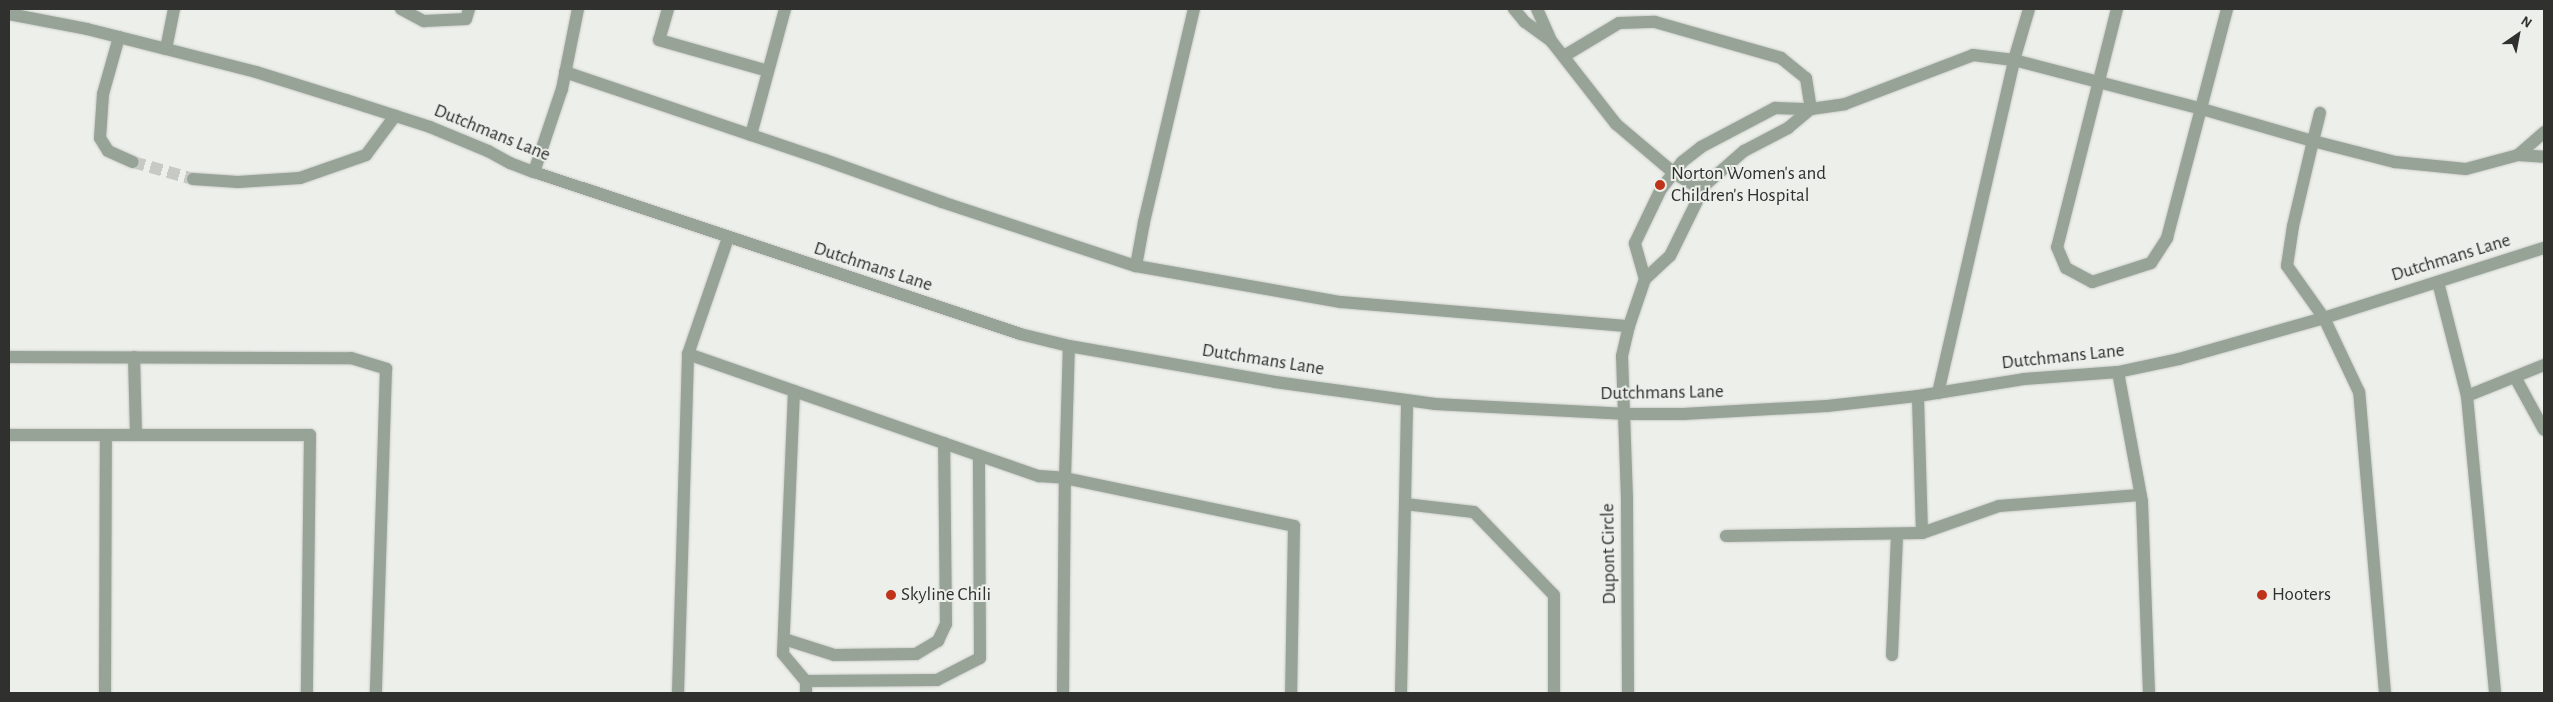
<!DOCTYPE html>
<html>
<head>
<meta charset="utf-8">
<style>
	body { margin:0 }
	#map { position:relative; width:2553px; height:702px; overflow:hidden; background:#edefeb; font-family:"Alegreya Sans",sans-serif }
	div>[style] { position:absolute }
	.minor-tunnel>* { height:12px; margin-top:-6px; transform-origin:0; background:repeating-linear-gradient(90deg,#c7c9c5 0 12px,transparent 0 18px) }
	.roads { filter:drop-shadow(0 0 1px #cbcdc9) drop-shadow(0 0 1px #cbcdc9) }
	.minor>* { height:12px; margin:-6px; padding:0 6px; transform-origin:6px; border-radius:6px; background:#96a396 }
	.dots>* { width:14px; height:14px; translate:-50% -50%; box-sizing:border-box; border:2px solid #edefeb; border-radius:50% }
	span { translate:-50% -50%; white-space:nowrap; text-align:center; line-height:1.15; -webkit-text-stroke:4px #edefeb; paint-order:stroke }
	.street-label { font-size:19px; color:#30312f }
	.poi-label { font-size:19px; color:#30312f }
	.left { translate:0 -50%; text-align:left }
	.frame { position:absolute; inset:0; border:10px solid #30312f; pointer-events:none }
	.north { position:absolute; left:2493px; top:10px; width:50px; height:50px; -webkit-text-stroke:4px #edefeb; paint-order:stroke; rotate:33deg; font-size:14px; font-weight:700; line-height:20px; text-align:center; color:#30312f }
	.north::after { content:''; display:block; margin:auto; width:18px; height:22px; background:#30312f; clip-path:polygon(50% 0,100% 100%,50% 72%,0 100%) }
</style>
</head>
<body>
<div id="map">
	<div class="minor-tunnel">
		<i style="left:133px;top:162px;width:62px;rotate:15.8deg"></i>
	</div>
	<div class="roads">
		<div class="minor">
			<i style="left:401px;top:9px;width:26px;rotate:28deg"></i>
			<i style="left:424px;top:21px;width:42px;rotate:-2.7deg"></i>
			<i style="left:466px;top:19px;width:10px;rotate:-73deg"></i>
			<i style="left:668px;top:9px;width:32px;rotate:106deg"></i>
			<i style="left:659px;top:40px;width:113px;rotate:15.9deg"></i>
			<i style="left:1514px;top:9px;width:17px;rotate:50deg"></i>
			<i style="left:1525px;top:22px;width:31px;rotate:36deg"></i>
			<i style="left:1537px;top:9px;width:36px;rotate:66deg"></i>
			<i style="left:1552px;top:42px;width:104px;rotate:52deg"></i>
			<i style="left:1616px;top:124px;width:76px;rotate:40.2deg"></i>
			<i style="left:1674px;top:173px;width:33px;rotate:31deg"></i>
			<i style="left:2117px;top:9px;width:245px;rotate:104.1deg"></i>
			<i style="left:2057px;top:247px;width:23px;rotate:67deg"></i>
			<i style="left:2066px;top:268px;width:30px;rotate:28deg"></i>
			<i style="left:2092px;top:282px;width:62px;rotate:-17.9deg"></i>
			<i style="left:2151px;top:263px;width:30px;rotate:-57deg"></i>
			<i style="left:2167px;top:238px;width:237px;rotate:-75.3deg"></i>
			<i style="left:9px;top:14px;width:79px;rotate:10.9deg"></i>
			<i style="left:87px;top:29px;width:81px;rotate:14.2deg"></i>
			<i style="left:166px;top:49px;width:93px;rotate:14.3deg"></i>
			<i style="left:256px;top:72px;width:94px;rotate:17.3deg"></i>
			<i style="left:346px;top:100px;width:88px;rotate:17.8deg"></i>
			<i style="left:430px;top:127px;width:63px;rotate:22.5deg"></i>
			<i style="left:488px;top:151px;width:25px;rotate:29deg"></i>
			<i style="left:510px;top:163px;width:26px;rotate:21deg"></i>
			<i style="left:534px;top:172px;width:512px;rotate:18.43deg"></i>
			<i style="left:1020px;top:334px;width:50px;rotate:13.8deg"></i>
			<i style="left:1069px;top:346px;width:209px;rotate:9.9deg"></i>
			<i style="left:1275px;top:382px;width:162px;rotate:7.8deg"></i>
			<i style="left:1435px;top:404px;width:188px;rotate:3deg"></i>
			<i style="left:1623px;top:414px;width:60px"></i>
			<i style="left:1683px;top:414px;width:144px;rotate:-3.2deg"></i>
			<i style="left:1827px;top:406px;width:92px;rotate:-6.3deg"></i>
			<i style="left:1918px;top:396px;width:107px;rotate:-9.1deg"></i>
			<i style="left:2024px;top:379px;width:94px;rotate:-4.3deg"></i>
			<i style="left:2118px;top:372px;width:62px;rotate:-12deg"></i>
			<i style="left:2179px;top:359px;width:151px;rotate:-15.8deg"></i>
			<i style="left:2324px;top:318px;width:231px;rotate:-17.7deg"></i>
			<i style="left:119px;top:37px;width:59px;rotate:105.7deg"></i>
			<i style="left:103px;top:94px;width:44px;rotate:93.9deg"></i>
			<i style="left:100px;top:138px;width:15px;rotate:58deg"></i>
			<i style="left:108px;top:151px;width:27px;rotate:24deg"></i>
			<i style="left:166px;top:49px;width:41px;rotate:-78.7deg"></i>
			<i style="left:1564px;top:56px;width:64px;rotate:-31deg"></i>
			<i style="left:1619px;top:23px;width:36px;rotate:-2deg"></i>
			<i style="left:1655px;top:22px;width:131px;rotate:15.9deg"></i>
			<i style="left:1781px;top:58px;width:32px;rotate:39deg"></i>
			<i style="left:1806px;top:78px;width:31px;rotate:81deg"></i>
			<i style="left:565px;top:72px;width:274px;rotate:18.7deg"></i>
			<i style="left:825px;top:160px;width:124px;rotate:19.7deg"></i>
			<i style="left:942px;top:202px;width:204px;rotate:18.3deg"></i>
			<i style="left:1136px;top:266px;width:208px;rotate:10deg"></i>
			<i style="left:1341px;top:302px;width:289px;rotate:4.8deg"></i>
			<i style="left:751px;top:135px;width:131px;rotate:-74.9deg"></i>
			<i style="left:2518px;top:155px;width:26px;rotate:4deg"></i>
			<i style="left:534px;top:172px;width:88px;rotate:-71.4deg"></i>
			<i style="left:562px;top:89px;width:82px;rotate:-78.7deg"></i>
			<i style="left:193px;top:179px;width:45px;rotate:3.8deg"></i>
			<i style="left:238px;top:182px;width:62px;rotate:-3.7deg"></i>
			<i style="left:300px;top:178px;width:70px;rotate:-19.2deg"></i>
			<i style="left:366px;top:155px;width:49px;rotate:-53.4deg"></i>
			<i style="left:1136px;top:266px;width:45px;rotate:-79.7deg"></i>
			<i style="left:1144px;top:222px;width:219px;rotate:-76.8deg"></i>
			<i style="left:1645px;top:279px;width:37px;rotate:-106deg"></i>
			<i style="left:1635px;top:243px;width:60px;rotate:-64.3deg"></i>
			<i style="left:1661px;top:189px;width:34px;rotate:-52deg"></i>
			<i style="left:1682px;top:162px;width:24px;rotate:-38deg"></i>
			<i style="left:1701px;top:147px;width:84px;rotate:-27.8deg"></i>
			<i style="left:1775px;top:108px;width:36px;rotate:2deg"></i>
			<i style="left:1811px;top:109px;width:34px;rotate:-8deg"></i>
			<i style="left:1845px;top:104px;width:137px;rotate:-20.9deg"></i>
			<i style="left:1973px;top:55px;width:41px;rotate:7deg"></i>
			<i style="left:2014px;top:60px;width:53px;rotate:-73.6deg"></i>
			<i style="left:2438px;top:282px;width:118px;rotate:75.7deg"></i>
			<i style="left:2467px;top:396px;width:298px;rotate:84.6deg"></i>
			<i style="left:688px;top:354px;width:372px;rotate:19.2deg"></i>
			<i style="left:1039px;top:476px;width:26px;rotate:4deg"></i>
			<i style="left:1065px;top:478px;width:132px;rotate:-88.3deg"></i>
			<i style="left:9px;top:357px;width:342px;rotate:0.2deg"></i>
			<i style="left:351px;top:358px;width:37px;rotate:17deg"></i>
			<i style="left:386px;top:369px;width:324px;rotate:91.8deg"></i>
			<i style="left:134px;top:357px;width:78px;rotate:88.5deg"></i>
			<i style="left:2118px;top:372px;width:132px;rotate:79.5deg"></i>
			<i style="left:2142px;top:502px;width:191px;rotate:87.9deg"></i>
			<i style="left:2515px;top:377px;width:60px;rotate:61.3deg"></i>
			<i style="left:794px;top:391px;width:263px;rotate:92.4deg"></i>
			<i style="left:783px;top:654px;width:35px;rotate:50deg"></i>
			<i style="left:806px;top:681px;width:12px;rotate:90deg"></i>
			<i style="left:1938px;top:393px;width:342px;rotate:-77.1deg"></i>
			<i style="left:2014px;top:60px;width:194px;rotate:14.6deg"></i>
			<i style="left:2202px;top:109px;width:116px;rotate:16.1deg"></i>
			<i style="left:2313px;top:141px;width:29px;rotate:-76deg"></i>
			<i style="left:2467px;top:396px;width:83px;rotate:-21.9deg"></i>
			<i style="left:9px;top:435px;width:301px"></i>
			<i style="left:310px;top:435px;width:258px;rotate:90.7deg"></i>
			<i style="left:1405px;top:504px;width:69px;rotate:6.6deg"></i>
			<i style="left:1474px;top:512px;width:115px;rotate:46.1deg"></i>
			<i style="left:1554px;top:595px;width:98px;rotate:90deg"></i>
			<i style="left:1922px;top:533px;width:82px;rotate:-19.3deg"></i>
			<i style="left:1999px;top:506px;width:141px;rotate:-4.5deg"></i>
			<i style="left:1726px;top:536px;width:196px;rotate:-0.9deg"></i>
			<i style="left:1922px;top:533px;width:137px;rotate:-91.7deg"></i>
			<i style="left:784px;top:639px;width:52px;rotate:17.7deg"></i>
			<i style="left:834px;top:655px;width:82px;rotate:-0.7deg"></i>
			<i style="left:916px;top:654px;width:26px;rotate:-31deg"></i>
			<i style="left:938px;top:641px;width:19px;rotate:-65deg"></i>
			<i style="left:946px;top:624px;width:181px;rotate:-90.6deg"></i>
			<i style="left:1892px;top:655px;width:121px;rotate:-87.6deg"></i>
			<i style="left:806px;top:681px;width:131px;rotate:-0.4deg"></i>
			<i style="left:937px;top:680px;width:48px;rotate:-27.1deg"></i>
			<i style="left:980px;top:658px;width:202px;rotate:-90.3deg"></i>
			<i style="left:105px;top:693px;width:258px;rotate:-89.8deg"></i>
			<i style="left:678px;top:693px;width:339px;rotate:-88.3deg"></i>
			<i style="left:688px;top:354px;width:123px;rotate:-71deg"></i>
			<i style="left:1063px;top:693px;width:215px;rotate:-89.5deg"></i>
			<i style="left:1065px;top:478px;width:234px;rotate:11.8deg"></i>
			<i style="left:1294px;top:526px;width:167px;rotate:91deg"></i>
			<i style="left:1401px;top:693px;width:292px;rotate:-88.8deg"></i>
			<i style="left:1628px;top:693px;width:194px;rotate:-90.3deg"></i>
			<i style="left:1627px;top:499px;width:143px;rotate:-92deg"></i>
			<i style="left:1622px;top:356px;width:31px;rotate:-77deg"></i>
			<i style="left:1629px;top:326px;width:50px;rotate:-71.2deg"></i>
			<i style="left:1645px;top:279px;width:34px;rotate:-43deg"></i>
			<i style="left:1670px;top:256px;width:79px;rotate:-63.8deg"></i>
			<i style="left:1705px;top:185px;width:52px;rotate:-41.1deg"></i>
			<i style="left:1744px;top:151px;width:50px;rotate:-27.6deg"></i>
			<i style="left:1788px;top:128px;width:30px;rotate:-40deg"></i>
			<i style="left:2385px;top:693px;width:302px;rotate:-94.9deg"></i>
			<i style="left:2359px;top:392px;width:82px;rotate:-115.3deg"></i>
			<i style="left:2324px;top:318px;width:64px;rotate:-125.4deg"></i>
			<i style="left:2287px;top:266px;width:40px;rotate:-81.5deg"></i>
			<i style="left:2293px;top:226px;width:87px;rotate:-76.8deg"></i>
			<i style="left:2313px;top:141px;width:85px;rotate:14.4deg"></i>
			<i style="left:2395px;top:162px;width:71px;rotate:5.6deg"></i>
			<i style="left:2466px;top:169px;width:54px;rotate:-15.1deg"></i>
			<i style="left:2518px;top:155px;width:35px;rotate:-41deg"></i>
		</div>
	</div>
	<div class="dots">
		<i style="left:1660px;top:185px;background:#be3319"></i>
		<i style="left:891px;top:595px;background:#be3319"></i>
		<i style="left:2262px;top:595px;background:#be3319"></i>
	</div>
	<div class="street-label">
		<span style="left:492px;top:133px;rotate:22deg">Dutchmans Lane</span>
		<span style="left:2451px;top:258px;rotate:-17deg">Dutchmans Lane</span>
		<span style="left:873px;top:267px;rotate:18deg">Dutchmans Lane</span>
		<span style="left:2063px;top:357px;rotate:-6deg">Dutchmans Lane</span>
		<span style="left:1263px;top:360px;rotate:9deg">Dutchmans Lane</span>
		<span style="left:1662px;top:393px;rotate:-1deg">Dutchmans Lane</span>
		<span style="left:1609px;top:554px;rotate:-91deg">Dupont Circle</span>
	</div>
	<div class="poi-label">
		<span class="left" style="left:1671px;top:185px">Norton Women's and<br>Children's Hospital</span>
		<span class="left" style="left:901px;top:595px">Skyline Chili</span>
		<span class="left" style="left:2272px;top:595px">Hooters</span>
	</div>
	<div class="frame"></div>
	<div class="north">N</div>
</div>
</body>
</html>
